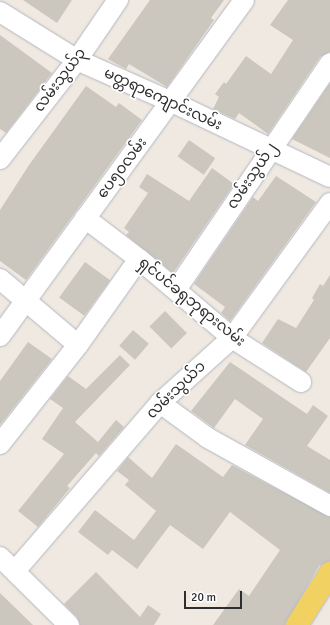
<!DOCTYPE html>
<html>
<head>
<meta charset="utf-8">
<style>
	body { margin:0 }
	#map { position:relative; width:330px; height:625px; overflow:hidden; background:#efe9e1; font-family:Signika,"Noto Sans Myanmar",sans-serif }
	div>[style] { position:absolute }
	.building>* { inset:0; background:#cbc7bf; transform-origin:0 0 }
	.roads { filter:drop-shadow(0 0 1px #b4b7c1) drop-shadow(0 0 1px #b4b7c1) }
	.minor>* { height:20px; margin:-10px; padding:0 10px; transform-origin:10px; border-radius:10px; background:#fff }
	.major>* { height:22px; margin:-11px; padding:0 11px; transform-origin:11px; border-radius:11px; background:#f2d163 }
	span { translate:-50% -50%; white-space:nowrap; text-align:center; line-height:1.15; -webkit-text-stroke:3.5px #fff; paint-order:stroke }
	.street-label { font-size:15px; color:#2e2e2e }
	.scale { position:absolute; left:184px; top:591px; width:58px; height:18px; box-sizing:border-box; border:2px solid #2e2e2e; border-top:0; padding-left:5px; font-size:12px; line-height:14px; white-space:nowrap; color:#2e2e2e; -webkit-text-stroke:3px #fff; paint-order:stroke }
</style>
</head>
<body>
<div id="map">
	<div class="building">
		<i style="clip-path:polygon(23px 0,72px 0,57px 23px)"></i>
		<i style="clip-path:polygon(150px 0,224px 0,211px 18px,214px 20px,167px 87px,129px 64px,126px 69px,108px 59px)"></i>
		<i style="clip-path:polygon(288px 0,330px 0,330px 52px,320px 57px,268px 134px,239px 113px,235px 119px,213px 109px,219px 97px,215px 94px,224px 82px,226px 84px,246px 56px,271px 74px,293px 40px,270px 25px)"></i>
		<i style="clip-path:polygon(0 35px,52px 73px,6px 133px,0 129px)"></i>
		<i style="clip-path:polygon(330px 83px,330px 158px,292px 139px)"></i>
		<i style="clip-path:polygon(86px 86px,116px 107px,119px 103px,142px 120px,26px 280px,0 261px,0 210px,29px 165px)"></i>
		<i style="left:189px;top:140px;width:32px;height:20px;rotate:35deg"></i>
		<i style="clip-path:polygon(212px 168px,234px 184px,173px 273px,126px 235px,129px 232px,124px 228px,148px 193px,139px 187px,147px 174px,189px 201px)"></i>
		<i style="clip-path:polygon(276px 176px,316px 202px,230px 321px,221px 313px,225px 307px,194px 284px,253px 197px,258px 201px)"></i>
		<i style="left:85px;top:262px;width:31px;height:44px;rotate:36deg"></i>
		<i style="clip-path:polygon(330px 275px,330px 338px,306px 372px,262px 343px,278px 319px,296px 328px,314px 300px,312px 298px,320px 284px,323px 286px)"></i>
		<i style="left:165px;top:311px;width:31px;height:22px;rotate:45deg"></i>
		<i style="left:133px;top:330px;width:21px;height:21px;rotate:41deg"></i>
		<i style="clip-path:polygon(28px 342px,52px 359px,0 425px,0 381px)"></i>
		<i style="clip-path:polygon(120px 355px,130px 365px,75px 422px,98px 442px,116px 420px,124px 427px,99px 456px,96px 453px,67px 486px,70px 488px,38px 527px,18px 511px,64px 454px,42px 439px,63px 408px,50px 399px,68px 376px,86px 389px)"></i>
		<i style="clip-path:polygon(230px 362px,307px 414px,313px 405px,328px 416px,307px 446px,330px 460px,330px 493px,245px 445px,263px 419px,235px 399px,214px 428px,191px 411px)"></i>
		<i style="clip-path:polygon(176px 444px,223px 477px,232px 465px,330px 517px,330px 561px,319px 566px,285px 625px,213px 625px,239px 589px,249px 596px,280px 550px,230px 512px,203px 549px,170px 525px,137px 569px,112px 550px,108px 555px,78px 532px,95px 510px,134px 540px,156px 511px,125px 485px,129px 480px,117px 471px,128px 457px,152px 478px)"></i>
		<i style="clip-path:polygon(96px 572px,140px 617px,148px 605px,161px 614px,154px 625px,80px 625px,77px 617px,64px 604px)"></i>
		<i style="clip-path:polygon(0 593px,33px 625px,0 625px)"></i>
	</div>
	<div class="roads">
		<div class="minor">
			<i style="left:0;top:12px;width:91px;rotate:31.9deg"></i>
			<i style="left:77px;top:60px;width:104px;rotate:23.9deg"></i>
			<i style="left:172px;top:102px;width:175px;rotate:25.4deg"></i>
			<i style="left:0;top:159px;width:125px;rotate:-52.1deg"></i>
			<i style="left:77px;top:60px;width:73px;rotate:-55.7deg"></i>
			<i style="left:85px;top:218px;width:68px;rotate:37.2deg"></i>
			<i style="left:139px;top:259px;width:122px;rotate:40.3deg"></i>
			<i style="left:232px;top:338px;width:82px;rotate:32.5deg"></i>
			<i style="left:0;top:279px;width:102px;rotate:40.2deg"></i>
			<i style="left:176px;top:290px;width:274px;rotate:-55.8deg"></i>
			<i style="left:0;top:336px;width:415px;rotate:-54deg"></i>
			<i style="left:160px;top:403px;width:59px;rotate:36.1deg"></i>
			<i style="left:208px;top:438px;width:140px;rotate:29.1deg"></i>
			<i style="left:0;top:444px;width:126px;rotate:-51.8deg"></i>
			<i style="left:78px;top:345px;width:105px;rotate:-54.7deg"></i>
			<i style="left:0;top:557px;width:97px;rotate:44.6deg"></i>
			<i style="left:15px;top:571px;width:222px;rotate:-49.2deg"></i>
			<i style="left:160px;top:403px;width:97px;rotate:-42.1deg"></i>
			<i style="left:232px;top:338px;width:167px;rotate:-54deg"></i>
		</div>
		<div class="major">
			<i style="left:297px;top:625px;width:62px;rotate:-57.6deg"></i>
		</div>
	</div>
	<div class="street-label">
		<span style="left:60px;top:80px;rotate:-53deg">လမ်းသွယ်၃</span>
		<span style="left:163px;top:99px;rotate:25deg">မတ္တရာကျောင်းလမ်း</span>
		<span style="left:122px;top:168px;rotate:-53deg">ပေ၅၀လမ်း</span>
		<span style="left:252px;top:176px;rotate:-56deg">လမ်းသွယ်၂</span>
		<span style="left:192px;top:302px;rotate:39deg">ရှင်ပင်ခရုဘုရားလမ်း</span>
		<span style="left:176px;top:390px;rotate:-44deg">လမ်းသွယ်၁</span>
	</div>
	<div class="scale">20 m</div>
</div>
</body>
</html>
